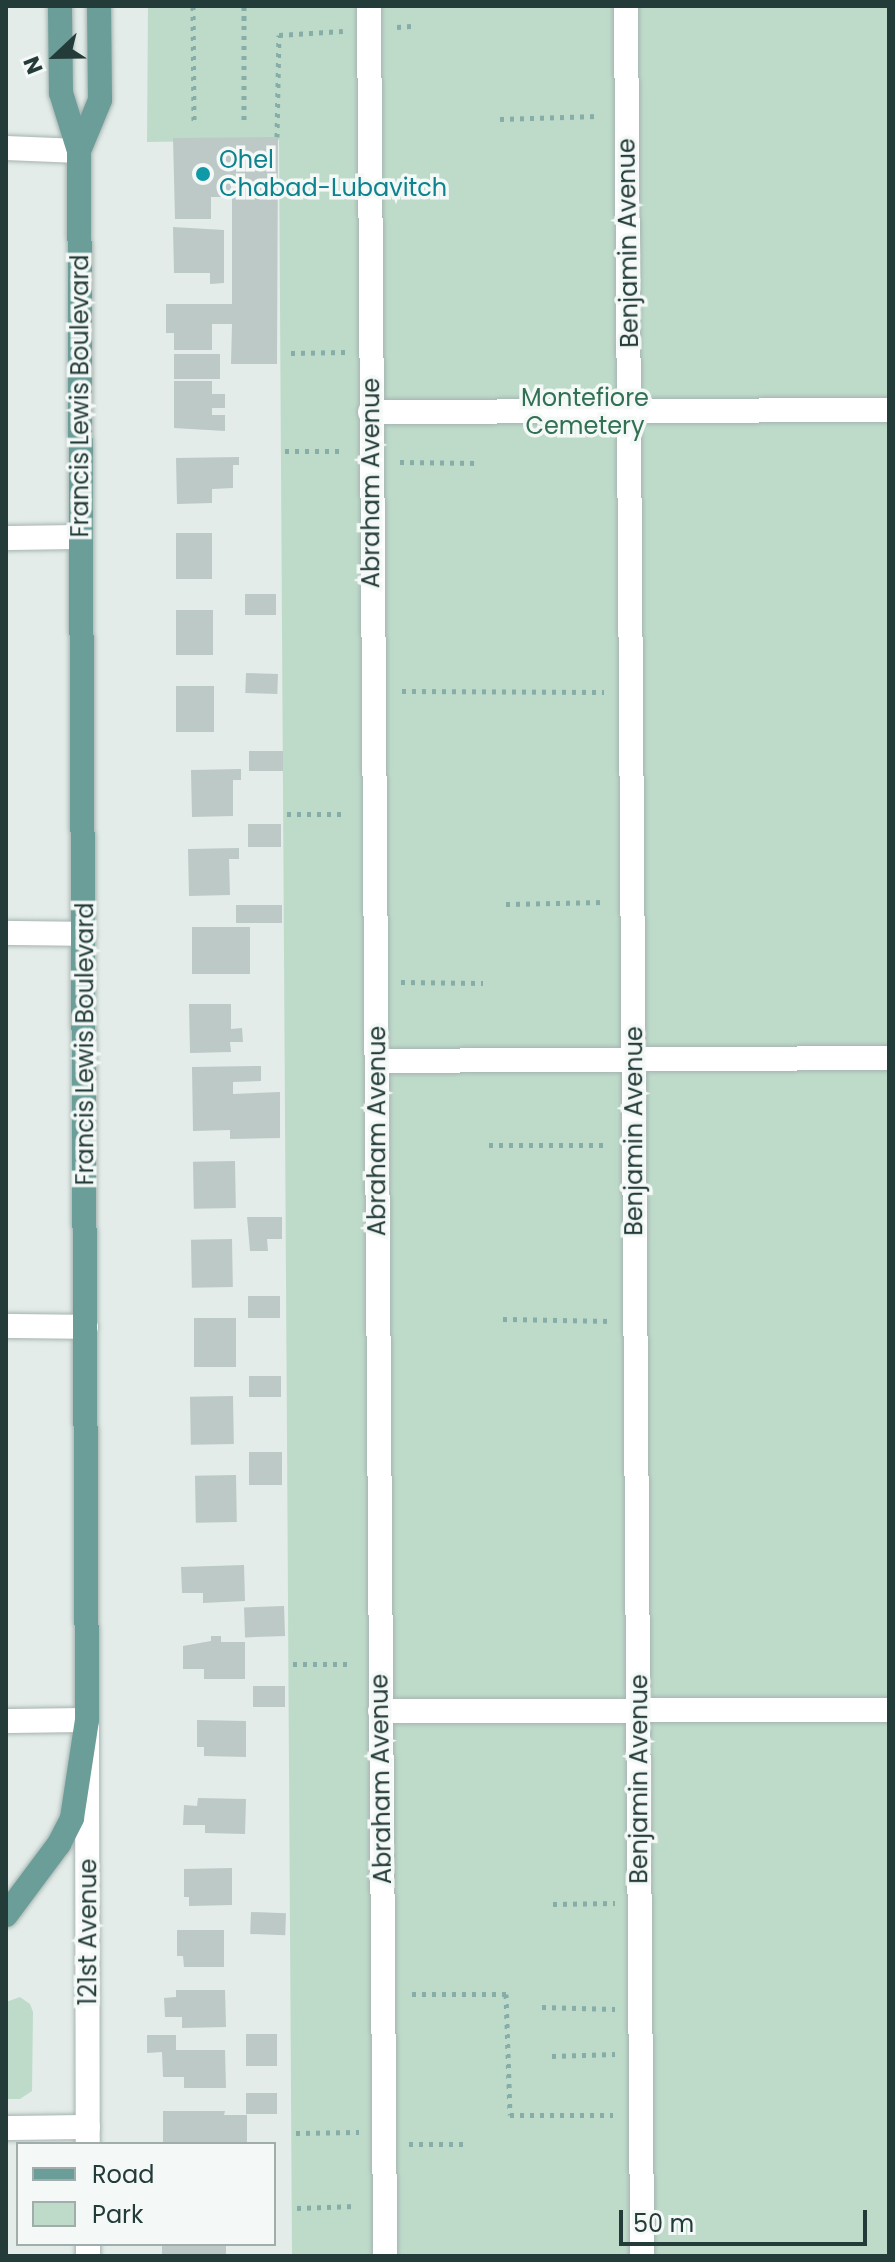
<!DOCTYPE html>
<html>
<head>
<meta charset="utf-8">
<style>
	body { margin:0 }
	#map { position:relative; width:895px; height:2262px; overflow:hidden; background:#e3ece9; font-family:Poppins,sans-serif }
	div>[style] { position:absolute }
	.green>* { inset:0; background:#bedbca }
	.building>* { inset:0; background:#bcc9c6; transform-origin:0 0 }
	.path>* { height:5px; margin-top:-2.5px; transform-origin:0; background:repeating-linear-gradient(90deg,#86ada7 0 4px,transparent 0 10px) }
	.roads { filter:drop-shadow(0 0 2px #a6b4b1) drop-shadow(0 0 2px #a6b4b1) }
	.minor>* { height:24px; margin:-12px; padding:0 12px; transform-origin:12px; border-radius:12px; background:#fff }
	.major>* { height:24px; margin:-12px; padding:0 12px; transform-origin:12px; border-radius:12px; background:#6b9e98 }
	.dots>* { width:22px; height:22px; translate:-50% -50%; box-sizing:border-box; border:4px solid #f4f9f7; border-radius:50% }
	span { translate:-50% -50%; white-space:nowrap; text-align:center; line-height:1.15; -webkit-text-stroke:7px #f4f9f7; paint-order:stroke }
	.culture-label { font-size:24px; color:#0d838f }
	.left { translate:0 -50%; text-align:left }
	.street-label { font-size:24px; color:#243c39 }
	.park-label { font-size:24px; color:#317053 }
	.frame { position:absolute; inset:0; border:8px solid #243c39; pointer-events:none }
	.legend { position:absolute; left:16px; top:2142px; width:260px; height:104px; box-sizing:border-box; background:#f4f9f7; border:2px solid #a1adab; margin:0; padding:10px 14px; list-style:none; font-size:24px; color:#243c39 }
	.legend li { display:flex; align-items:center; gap:16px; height:40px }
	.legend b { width:40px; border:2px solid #a1adab }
	.north { position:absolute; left:16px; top:16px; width:80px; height:80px; -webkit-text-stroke:6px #f4f9f7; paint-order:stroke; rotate:248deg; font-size:22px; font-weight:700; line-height:32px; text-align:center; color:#243c39 }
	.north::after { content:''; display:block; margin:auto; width:28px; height:36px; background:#243c39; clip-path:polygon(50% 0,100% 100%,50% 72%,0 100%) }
	.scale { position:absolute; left:619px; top:2210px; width:248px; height:36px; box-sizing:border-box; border:4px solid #243c39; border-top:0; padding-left:10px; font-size:24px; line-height:28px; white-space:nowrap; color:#243c39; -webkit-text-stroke:6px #f4f9f7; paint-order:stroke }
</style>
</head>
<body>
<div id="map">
	<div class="green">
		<i style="clip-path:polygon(148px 6px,889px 6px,889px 2256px,292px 2256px,279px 140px,147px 142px)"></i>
		<i style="clip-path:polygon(20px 1997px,30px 2004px,33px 2012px,32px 2091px,20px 2099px,6px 2099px,6px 2002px)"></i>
	</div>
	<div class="building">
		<i style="clip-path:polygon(278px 137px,277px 364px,231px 364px,232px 324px,212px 324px,212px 350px,174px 350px,174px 333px,166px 333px,166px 304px,232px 304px,232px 197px,211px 197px,211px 219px,175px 219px,173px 138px)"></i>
		<i style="clip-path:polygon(173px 227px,224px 230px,224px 283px,210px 284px,210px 273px,174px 273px)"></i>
		<i style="left:174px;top:354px;width:46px;height:25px"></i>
		<i style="clip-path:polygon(174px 381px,212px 381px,212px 394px,225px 394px,225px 408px,212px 408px,212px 415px,225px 415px,225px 431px,174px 428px)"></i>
		<i style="clip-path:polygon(239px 457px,239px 465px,233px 465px,233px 488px,212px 489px,212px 503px,177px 504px,176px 458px)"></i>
		<i style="left:212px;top:533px;width:46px;height:36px;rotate:90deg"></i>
		<i style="left:245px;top:594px;width:31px;height:21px"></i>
		<i style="left:176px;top:610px;width:37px;height:45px"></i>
		<i style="left:246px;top:673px;width:32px;height:20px;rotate:2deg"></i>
		<i style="left:176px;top:686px;width:38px;height:46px"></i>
		<i style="left:249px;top:751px;width:34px;height:20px"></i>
		<i style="clip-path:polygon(241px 769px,241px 780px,233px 780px,233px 816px,192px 817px,191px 770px)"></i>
		<i style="left:248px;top:824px;width:33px;height:23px"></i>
		<i style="clip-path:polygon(239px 848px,239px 859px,229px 859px,230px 895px,189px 896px,188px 849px)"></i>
		<i style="left:236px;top:905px;width:46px;height:18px"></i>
		<i style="left:192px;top:927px;width:58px;height:47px"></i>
		<i style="clip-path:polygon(189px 1004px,231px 1004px,231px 1029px,242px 1028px,243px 1042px,230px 1042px,231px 1052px,190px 1053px)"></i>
		<i style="clip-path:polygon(261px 1066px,261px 1081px,233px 1082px,233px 1094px,280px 1092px,280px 1138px,230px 1139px,230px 1130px,193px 1131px,192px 1067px)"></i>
		<i style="left:235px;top:1161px;width:47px;height:42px;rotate:89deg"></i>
		<i style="clip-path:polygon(247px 1217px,282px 1217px,282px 1239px,267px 1239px,268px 1251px,250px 1251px)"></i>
		<i style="left:232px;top:1239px;width:48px;height:41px;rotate:89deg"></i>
		<i style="left:248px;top:1296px;width:32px;height:22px"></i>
		<i style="left:194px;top:1318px;width:42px;height:49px"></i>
		<i style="left:249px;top:1376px;width:32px;height:21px"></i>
		<i style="left:233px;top:1396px;width:48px;height:43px;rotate:89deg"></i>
		<i style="left:249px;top:1452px;width:33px;height:33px"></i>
		<i style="left:236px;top:1475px;width:47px;height:41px;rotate:89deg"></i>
		<i style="clip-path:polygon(244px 1565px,245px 1601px,203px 1603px,203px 1593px,182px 1593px,181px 1567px)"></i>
		<i style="left:284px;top:1606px;width:30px;height:40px;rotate:88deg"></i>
		<i style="clip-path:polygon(211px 1636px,221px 1636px,221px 1642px,245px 1642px,245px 1679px,204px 1679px,204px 1669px,183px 1669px,183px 1646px,211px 1641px)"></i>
		<i style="left:253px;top:1686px;width:32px;height:21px"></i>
		<i style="clip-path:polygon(197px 1720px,246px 1721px,246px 1757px,204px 1756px,204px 1747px,197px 1747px)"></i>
		<i style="clip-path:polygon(198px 1798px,246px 1799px,245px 1834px,205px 1833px,205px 1825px,183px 1825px,184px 1805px,197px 1806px)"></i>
		<i style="clip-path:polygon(232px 1868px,232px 1905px,189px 1906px,189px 1897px,184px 1897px,184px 1869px)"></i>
		<i style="left:251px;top:1912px;width:35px;height:22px;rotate:2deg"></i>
		<i style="clip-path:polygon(177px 1930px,224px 1930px,224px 1967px,184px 1967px,183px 1956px,177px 1956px)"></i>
		<i style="clip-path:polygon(176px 1990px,225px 1990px,226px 2027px,182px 2028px,182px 2017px,165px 2017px,164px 1998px,176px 1997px)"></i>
		<i style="left:246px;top:2034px;width:31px;height:32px"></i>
		<i style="clip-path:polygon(147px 2035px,176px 2035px,176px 2050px,225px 2050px,226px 2088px,184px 2088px,184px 2077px,163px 2077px,162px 2052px,147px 2053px)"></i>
		<i style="left:246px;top:2093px;width:31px;height:21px"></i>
		<i style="clip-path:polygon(163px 2111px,225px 2111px,224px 2115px,247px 2115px,247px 2144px,163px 2144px)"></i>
		<i style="left:162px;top:2244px;width:64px;height:12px"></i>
	</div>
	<div class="path">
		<i style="left:193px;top:6px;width:116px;rotate:89.5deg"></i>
		<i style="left:244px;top:6px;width:119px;rotate:90deg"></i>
		<i style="left:397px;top:27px;width:14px;rotate:-4deg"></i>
		<i style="left:500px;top:119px;width:98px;rotate:-1.8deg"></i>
		<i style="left:277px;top:137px;width:102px;rotate:-88.9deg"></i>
		<i style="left:279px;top:35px;width:64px;rotate:-3.6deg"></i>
		<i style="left:291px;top:353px;width:55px;rotate:-1deg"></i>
		<i style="left:285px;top:451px;width:59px"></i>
		<i style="left:400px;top:462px;width:80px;rotate:0.7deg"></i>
		<i style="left:402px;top:691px;width:202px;rotate:0.3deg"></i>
		<i style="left:287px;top:814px;width:59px"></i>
		<i style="left:506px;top:904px;width:98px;rotate:-1.2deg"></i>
		<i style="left:401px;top:982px;width:82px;rotate:0.7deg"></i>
		<i style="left:489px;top:1145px;width:119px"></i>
		<i style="left:503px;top:1319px;width:107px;rotate:1.1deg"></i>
		<i style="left:293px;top:1664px;width:59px"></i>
		<i style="left:553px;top:1904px;width:62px;rotate:-0.9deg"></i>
		<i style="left:412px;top:1994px;width:94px"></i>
		<i style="left:506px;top:1994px;width:121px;rotate:88.1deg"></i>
		<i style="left:510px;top:2115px;width:103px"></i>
		<i style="left:542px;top:2007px;width:73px;rotate:1.6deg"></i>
		<i style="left:552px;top:2056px;width:63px;rotate:-1.8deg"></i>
		<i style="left:296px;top:2133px;width:63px;rotate:-0.9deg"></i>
		<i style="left:409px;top:2144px;width:55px"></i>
		<i style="left:297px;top:2208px;width:59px;rotate:-1.9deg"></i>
	</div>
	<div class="roads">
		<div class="minor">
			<i style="left:369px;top:6px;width:2250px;rotate:89.59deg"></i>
			<i style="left:626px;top:6px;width:2250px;rotate:89.59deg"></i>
			<i style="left:6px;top:148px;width:73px;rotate:2.4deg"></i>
			<i style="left:370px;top:412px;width:519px;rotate:-0.22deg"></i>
			<i style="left:6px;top:538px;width:75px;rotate:-0.8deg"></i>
			<i style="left:6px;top:933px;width:78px;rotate:0.7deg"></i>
			<i style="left:377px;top:1061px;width:512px;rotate:-0.34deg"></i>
			<i style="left:6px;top:1326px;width:80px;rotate:0.7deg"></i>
			<i style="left:380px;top:1711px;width:509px;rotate:-0.11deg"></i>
			<i style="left:6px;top:1721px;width:81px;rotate:-0.7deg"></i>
			<i style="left:87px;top:1720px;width:424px;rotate:89.9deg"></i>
			<i style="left:6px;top:2128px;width:82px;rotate:-0.7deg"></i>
			<i style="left:88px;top:2244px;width:12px;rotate:90deg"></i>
		</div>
		<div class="major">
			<i style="left:79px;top:151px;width:55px;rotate:-67.6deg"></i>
			<i style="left:100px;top:100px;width:94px;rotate:-90.6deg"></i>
			<i style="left:6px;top:1915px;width:89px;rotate:-53.3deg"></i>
			<i style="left:59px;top:1844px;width:29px;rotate:-63deg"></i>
			<i style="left:72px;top:1818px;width:99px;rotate:-81.3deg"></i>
			<i style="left:87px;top:1720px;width:1569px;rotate:-90.29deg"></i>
			<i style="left:79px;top:151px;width:61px;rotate:-107.2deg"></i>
			<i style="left:61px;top:93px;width:87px;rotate:-90.7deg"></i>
		</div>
	</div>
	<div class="dots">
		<i style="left:203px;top:174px;background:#0f9aa8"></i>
	</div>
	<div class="culture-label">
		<span class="left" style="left:219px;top:174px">Ohel<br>Chabad-Lubavitch</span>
	</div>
	<div class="street-label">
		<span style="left:628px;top:243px;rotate:-91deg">Benjamin Avenue</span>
		<span style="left:80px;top:396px;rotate:-90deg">Francis Lewis Boulevard</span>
		<span style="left:371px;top:483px;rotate:-90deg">Abraham Avenue</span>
		<span style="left:85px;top:1044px;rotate:-90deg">Francis Lewis Boulevard</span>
		<span style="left:377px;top:1131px;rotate:-90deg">Abraham Avenue</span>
		<span style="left:634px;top:1131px;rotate:-90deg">Benjamin Avenue</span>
		<span style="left:381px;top:1779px;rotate:-91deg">Abraham Avenue</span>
		<span style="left:639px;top:1779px;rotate:-90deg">Benjamin Avenue</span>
		<span style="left:88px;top:1932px;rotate:-90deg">121st Avenue</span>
	</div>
	<div class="park-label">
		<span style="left:585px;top:412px">Montefiore<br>Cemetery</span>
	</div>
	<div class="frame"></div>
	<ul class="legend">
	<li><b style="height:10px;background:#6b9e98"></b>Road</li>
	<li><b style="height:22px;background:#bedbca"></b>Park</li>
	</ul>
	<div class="north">N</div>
	<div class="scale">50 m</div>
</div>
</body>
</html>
